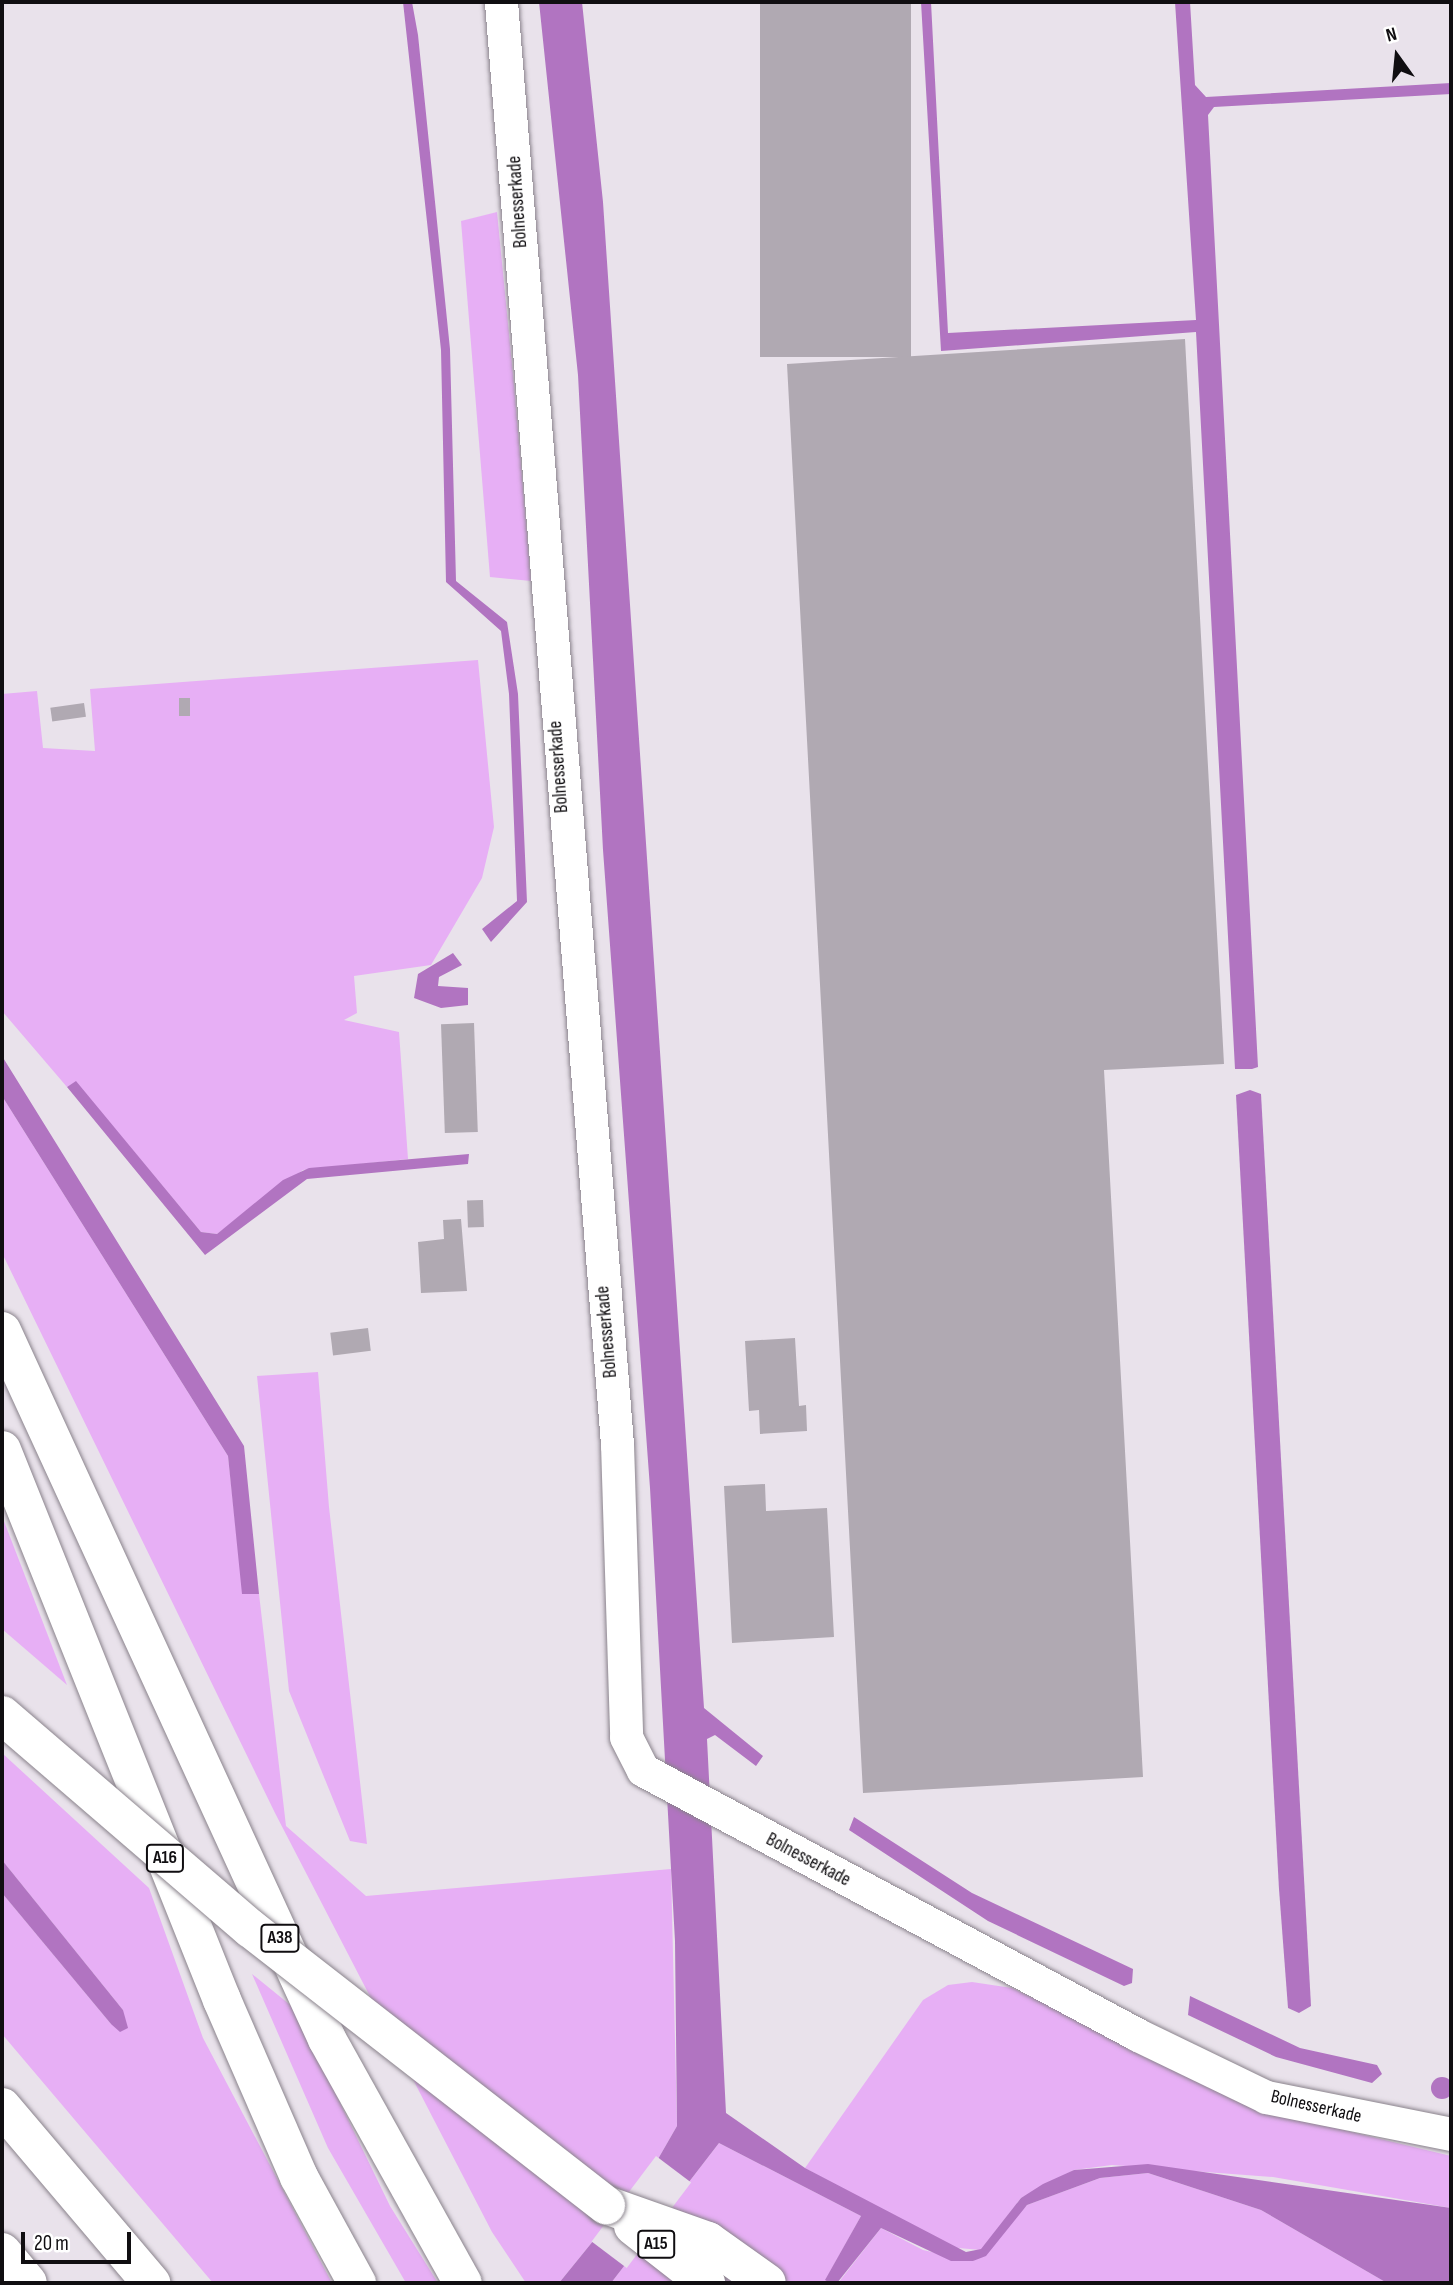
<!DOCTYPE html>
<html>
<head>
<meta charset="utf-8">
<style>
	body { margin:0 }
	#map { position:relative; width:1453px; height:2285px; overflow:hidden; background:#e9e2eb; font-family:"Sofia Sans Condensed",sans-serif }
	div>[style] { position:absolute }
	.green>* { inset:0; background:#e7aff5 }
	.water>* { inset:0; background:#b174c1 }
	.round { border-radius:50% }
	.pier>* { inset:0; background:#e9e2eb; transform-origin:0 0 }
	.building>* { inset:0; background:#b0a9b2; transform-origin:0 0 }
	.roads { filter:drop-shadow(0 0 2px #8a838c) drop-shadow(0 0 2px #8a838c) }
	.minor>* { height:33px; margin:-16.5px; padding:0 16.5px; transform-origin:16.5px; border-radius:16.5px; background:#fff }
	.motorway>* { height:38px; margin:-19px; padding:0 19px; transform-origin:19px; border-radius:19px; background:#fff }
	.bridges { filter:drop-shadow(0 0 2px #8a838c) drop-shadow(0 0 2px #8a838c) }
	.motorway-bridge>* { height:38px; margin:-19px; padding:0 19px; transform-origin:19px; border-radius:19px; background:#fff }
	span { translate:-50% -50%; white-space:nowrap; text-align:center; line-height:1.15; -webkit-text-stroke:6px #fff; paint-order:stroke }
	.shield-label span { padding:2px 5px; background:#fff; border:2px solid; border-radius:5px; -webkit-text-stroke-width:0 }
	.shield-label { font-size:18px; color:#100e11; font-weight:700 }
	.street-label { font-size:19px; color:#100e11 }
	.frame { position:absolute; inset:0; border:4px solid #100e11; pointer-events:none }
	.north { position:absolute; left:1362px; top:21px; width:70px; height:70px; -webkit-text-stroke:5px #fff; paint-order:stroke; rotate:345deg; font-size:19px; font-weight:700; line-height:28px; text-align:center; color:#100e11 }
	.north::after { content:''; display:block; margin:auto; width:24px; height:32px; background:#100e11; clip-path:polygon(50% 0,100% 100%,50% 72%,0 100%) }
	.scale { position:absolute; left:21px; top:2232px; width:110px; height:32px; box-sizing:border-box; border:4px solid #100e11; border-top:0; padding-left:9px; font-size:21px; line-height:24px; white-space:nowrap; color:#100e11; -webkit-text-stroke:5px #fff; paint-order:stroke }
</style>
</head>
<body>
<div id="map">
	<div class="green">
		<i style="clip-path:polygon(497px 212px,514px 385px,531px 581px,490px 577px,461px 221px)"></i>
		<i style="clip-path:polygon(478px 660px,494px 827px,482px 878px,431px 965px,354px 976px,357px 1013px,344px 1020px,399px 1032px,408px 1159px,303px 1170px,217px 1234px,201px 1232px,76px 1082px,67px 1087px,2px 1011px,2px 694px,37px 691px,43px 748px,95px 751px,90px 689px)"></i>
		<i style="clip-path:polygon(2px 1096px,228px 1456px,243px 1594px,259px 1594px,286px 1826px,366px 1896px,671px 1869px,677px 2126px,654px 2166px,559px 2283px,526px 2283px,492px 2232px,275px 1813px,2px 1253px)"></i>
		<i style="clip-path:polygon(318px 1372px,329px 1507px,367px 1844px,350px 1841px,289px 1691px,257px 1376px)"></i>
		<i style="clip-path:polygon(2px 1516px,67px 1685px,2px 1629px)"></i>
		<i style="clip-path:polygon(2px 1753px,149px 1888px,203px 2038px,332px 2283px,213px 2283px,2px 2034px,2px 1893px,111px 2024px,123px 2010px,2px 1860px)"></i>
		<i style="clip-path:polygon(252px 1974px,294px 2008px,390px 2206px,438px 2283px,406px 2283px,328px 2148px)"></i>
		<i style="clip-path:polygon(972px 1982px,1012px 1988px,1277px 2114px,1451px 2156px,1451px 2208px,1273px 2177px,1112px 2165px,1074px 2170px,1021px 2198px,981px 2250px,947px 2247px,805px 2168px,923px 2000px,948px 1985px)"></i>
		<i style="clip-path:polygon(719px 2143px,861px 2216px,826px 2279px,830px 2283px,611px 2283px)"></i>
		<i style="clip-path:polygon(1148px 2173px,1261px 2210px,1387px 2283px,838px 2283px,881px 2228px,923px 2250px,973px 2261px,1027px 2205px,1100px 2178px)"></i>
	</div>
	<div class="water">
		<i style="clip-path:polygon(403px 2px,412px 2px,418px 35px,450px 349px,456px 581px,507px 622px,518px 694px,527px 902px,491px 942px,482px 929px,517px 901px,509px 694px,501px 631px,446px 582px,441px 350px)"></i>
		<i style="clip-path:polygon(539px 2px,582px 2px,603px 202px,704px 1708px,763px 1756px,756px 1766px,715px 1735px,707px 1739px,726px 2113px,805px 2168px,966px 2252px,981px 2249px,1021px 2198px,1043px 2184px,1074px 2170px,1148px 2164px,1451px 2208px,1451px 2283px,1387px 2283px,1261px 2210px,1148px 2173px,1100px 2178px,1027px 2205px,986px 2256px,973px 2261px,951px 2261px,881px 2228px,837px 2283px,830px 2283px,825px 2280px,861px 2216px,719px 2143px,611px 2283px,559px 2283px,654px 2166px,677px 2126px,675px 1941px,650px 1488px,603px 850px,578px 375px)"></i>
		<i style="clip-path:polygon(921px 2px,931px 2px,948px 333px,1196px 320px,1175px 2px,1190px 2px,1195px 85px,1206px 97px,1451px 83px,1451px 94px,1214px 107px,1208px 115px,1258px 1067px,1252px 1069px,1235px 1069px,1196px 332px,941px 351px)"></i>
		<i style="clip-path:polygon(453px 953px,462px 965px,439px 977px,438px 986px,468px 988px,468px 1005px,441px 1008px,414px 998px,418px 974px)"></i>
		<i style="clip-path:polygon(2px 1056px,244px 1446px,259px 1594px,242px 1594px,228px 1456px,2px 1096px)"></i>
		<i style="clip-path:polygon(76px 1081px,201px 1232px,217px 1234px,283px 1180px,309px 1168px,469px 1154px,468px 1164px,307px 1179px,205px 1255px,67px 1087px)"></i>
		<i style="clip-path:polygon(1250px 1090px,1261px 1094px,1311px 2006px,1299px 2013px,1288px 2008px,1279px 1889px,1236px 1095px)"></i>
		<i style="clip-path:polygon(854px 1817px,972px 1893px,1133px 1969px,1132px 1983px,1124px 1986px,988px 1921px,849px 1830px)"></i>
		<i style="clip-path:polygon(2px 1860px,123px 2010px,128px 2028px,120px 2032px,111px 2024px,2px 1893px)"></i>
		<i style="clip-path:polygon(1190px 1996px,1300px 2048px,1377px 2065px,1382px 2074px,1372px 2083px,1276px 2057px,1188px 2015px)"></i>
		<i class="round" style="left:1431px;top:2077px;width:22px;height:22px"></i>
	</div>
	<div class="pier">
		<i style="left:656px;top:2156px;width:44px;height:107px;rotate:37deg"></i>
	</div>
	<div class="building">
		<i style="left:760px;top:2px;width:151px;height:355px"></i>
		<i style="clip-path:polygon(1185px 339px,1224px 1064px,1104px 1070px,1143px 1777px,863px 1793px,787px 364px)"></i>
		<i style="left:179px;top:698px;width:11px;height:18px"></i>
		<i style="left:84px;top:703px;width:14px;height:34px;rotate:82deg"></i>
		<i style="left:474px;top:1023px;width:109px;height:33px;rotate:88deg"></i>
		<i style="left:483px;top:1200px;width:27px;height:16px;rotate:88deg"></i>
		<i style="clip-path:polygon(461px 1219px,467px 1291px,421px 1293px,418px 1242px,444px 1239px,443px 1220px)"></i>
		<i style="left:368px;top:1328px;width:23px;height:38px;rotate:83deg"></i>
		<i style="clip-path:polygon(795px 1338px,799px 1406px,806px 1405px,807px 1431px,760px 1434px,759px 1410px,749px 1411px,745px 1341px)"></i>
		<i style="clip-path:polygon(765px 1484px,766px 1511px,827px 1508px,834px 1637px,732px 1643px,724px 1486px)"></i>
	</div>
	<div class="roads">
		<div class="minor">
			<i style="left:501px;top:2px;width:1447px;rotate:85.4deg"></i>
			<i style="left:617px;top:1444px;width:293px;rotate:88.2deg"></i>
			<i style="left:626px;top:1737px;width:37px;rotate:63deg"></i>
			<i style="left:643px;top:1770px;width:561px;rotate:28.16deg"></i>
			<i style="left:1138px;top:2035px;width:142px;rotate:25.8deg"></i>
			<i style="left:1266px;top:2097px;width:189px;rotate:11.3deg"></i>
		</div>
		<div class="motorway">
			<i style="left:2px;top:1331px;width:779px;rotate:65.34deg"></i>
			<i style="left:327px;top:2039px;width:279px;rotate:60.9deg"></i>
			<i style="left:2px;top:1450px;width:592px;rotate:68.2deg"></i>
			<i style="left:222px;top:2000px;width:193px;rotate:66.5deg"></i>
			<i style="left:299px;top:2177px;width:121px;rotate:61.3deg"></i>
			<i style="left:2px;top:2107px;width:231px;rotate:49.7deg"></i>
			<i style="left:606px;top:2205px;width:108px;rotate:19.4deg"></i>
			<i style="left:708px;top:2241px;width:72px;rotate:35.4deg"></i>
			<i style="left:633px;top:2226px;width:93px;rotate:38deg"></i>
			<i style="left:2px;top:2252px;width:40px;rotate:50deg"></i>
		</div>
	</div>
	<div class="bridges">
		<div class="motorway-bridge">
			<i style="left:2px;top:1715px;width:328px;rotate:40.7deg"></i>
			<i style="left:251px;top:1929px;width:450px;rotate:37.9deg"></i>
		</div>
	</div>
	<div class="shield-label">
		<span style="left:165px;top:1858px">A16</span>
		<span style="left:280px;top:1938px">A38</span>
		<span style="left:656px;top:2244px">A15</span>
	</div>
	<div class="street-label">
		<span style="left:518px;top:202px;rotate:-94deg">Bolnesserkade</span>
		<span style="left:559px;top:767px;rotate:-94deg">Bolnesserkade</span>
		<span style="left:607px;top:1332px;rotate:-95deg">Bolnesserkade</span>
		<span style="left:808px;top:1860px;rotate:28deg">Bolnesserkade</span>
		<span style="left:1316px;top:2107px;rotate:13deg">Bolnesserkade</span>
	</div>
	<div class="frame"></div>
	<div class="north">N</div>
	<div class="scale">20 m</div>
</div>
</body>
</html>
